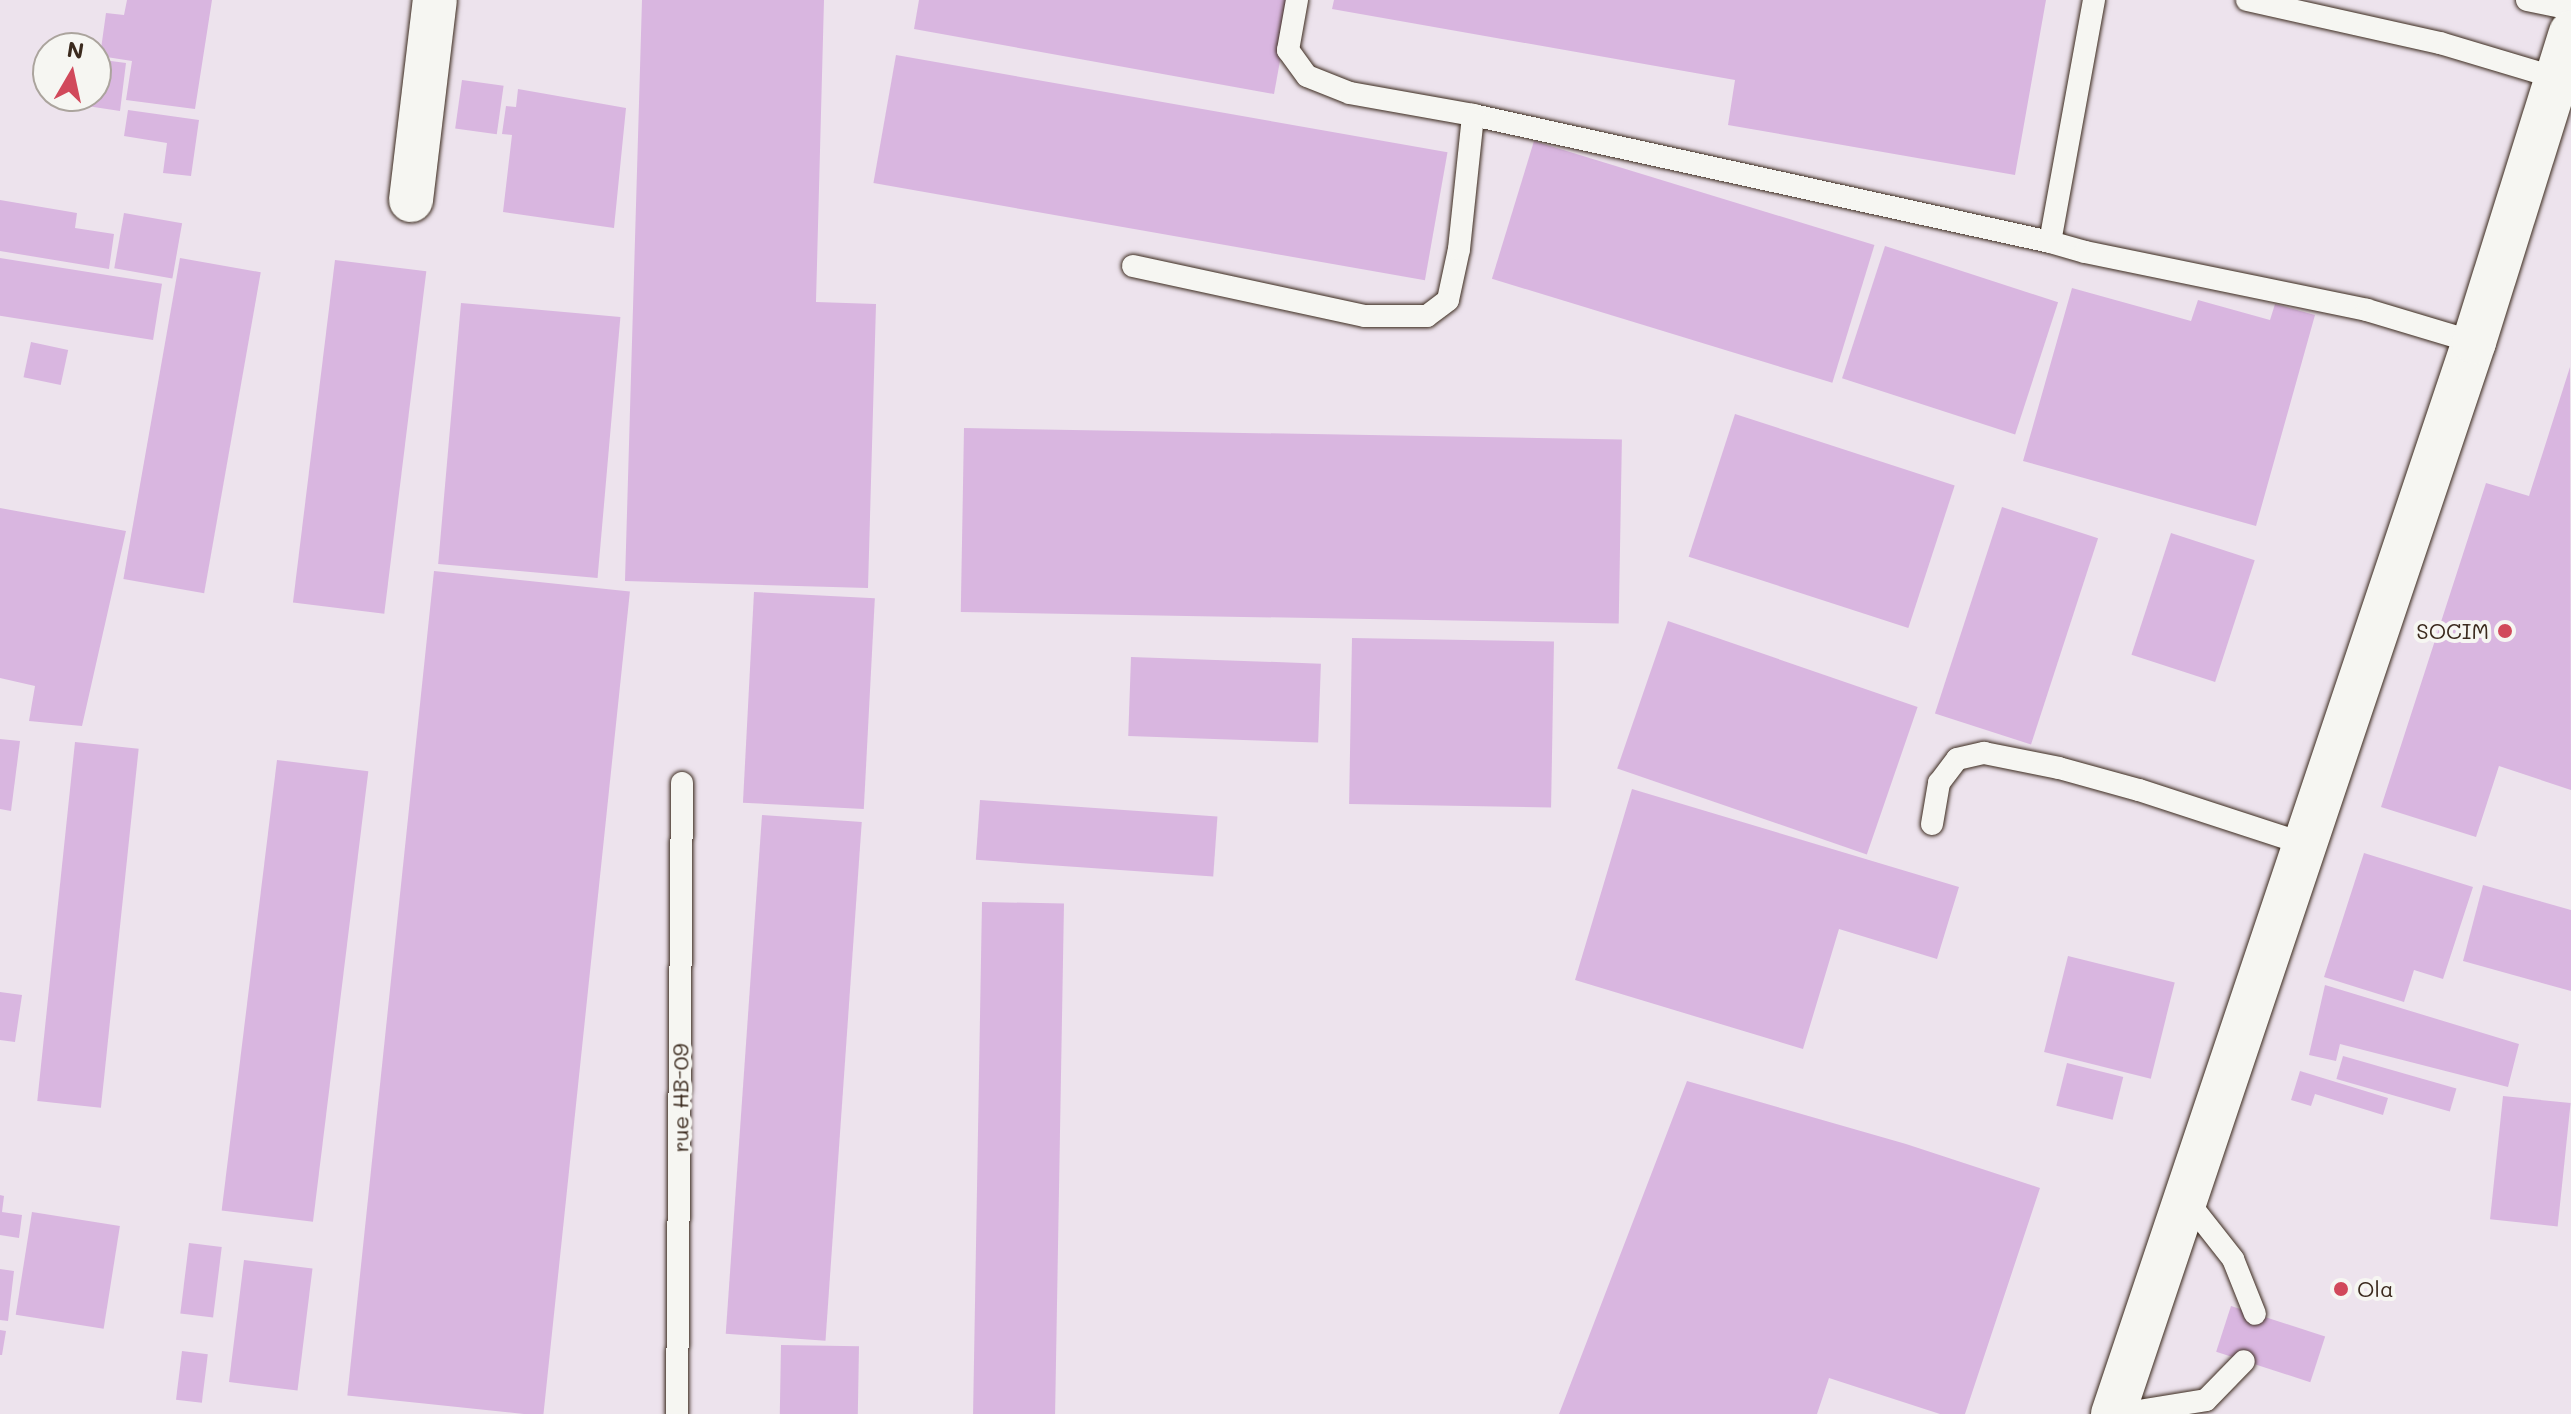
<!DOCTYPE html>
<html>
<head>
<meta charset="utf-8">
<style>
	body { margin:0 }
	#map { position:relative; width:2571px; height:1414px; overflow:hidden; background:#ede3ed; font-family:Mali,sans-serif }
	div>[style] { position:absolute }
	.building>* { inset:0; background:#d9b6e0; transform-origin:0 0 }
	.roads { filter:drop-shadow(0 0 2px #3b2a1e) drop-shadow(0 0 2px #3b2a1e) }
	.lane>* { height:22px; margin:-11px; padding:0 11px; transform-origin:11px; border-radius:11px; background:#f6f6f2 }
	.street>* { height:44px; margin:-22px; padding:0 22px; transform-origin:22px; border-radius:22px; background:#f6f6f2 }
	.secondary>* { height:44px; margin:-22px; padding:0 22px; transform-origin:22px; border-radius:22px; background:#f6f6f2 }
	.dots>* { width:22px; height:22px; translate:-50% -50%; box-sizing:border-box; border:4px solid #f6f6f2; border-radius:50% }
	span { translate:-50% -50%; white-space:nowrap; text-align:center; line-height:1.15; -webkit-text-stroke:8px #f6f6f2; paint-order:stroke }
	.poi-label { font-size:22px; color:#3b2a1e }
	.right { translate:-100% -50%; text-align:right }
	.left { translate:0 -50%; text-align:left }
	.street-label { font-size:22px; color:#3b2a1e }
	.north { position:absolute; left:32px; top:32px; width:80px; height:80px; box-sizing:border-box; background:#f6f6f2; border:2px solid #aba49d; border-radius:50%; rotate:9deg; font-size:22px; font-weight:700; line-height:32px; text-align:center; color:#3b2a1e }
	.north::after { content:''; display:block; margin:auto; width:28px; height:36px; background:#d1495b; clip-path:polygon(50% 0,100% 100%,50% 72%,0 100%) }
</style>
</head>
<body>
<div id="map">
	<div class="building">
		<i style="clip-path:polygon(127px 0,212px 0,195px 109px,126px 100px,132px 61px,100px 56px,106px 13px,124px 15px)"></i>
		<i style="clip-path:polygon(642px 0,824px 0,816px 302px,876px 304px,868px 588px,625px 581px)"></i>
		<i style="clip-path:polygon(919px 0,1291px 0,1274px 94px,914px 29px)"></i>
		<i style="clip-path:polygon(1334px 0,2046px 0,2015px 175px,1728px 125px,1735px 80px,1332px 9px)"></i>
		<i style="left:896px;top:55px;width:560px;height:130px;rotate:10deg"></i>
		<i style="clip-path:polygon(96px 59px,126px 63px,120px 111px,87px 106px,89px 96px,96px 96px)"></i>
		<i style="left:462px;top:80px;width:42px;height:49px;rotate:8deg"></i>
		<i style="clip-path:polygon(518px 89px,626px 108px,614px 228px,503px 212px,512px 135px,502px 134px,506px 106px,516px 107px)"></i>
		<i style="clip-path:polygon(128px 110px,199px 120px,191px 176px,163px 173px,167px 143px,124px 136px)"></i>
		<i style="left:1534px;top:141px;width:356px;height:144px;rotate:17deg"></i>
		<i style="clip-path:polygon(0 200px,77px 213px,75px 228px,114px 234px,109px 269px,0 251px)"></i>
		<i style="left:124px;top:213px;width:59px;height:56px;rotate:10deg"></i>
		<i style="left:1885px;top:246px;width:182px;height:139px;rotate:18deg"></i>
		<i style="left:0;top:258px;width:164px;height:57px;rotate:9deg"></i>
		<i style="left:180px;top:258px;width:82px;height:326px;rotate:10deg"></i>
		<i style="left:335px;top:260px;width:92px;height:345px;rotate:7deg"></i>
		<i style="clip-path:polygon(2072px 288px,2191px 321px,2198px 300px,2270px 320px,2275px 304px,2315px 315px,2256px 526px,2023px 461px)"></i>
		<i style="left:461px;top:303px;width:160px;height:262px;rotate:5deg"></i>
		<i style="left:31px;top:342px;width:38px;height:36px;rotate:12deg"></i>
		<i style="clip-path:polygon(2570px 367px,2571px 790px,2499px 766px,2476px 837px,2381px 807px,2486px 483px,2529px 496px)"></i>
		<i style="left:1735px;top:414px;width:231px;height:150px;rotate:18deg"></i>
		<i style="left:964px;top:428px;width:658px;height:184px;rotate:1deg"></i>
		<i style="left:2002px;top:507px;width:101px;height:217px;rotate:18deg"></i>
		<i style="clip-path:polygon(0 508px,126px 531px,82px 726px,29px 721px,35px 686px,0 678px)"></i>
		<i style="left:2171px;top:533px;width:88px;height:128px;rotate:18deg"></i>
		<i style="left:434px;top:571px;width:197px;height:829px;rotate:6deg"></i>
		<i style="left:754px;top:592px;width:121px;height:211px;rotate:3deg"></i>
		<i style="left:1668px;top:621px;width:264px;height:156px;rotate:19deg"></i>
		<i style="left:1352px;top:638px;width:202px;height:166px;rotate:1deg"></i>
		<i style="left:1131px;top:657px;width:190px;height:79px;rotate:2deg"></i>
		<i style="clip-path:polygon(0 739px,20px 741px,11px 811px,0 809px)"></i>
		<i style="left:75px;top:742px;width:64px;height:361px;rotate:6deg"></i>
		<i style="left:277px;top:760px;width:92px;height:454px;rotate:7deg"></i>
		<i style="clip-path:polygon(1632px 789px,1959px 887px,1937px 959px,1839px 929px,1803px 1049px,1575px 980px)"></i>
		<i style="left:980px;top:800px;width:238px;height:60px;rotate:4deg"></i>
		<i style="left:762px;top:815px;width:100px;height:520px;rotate:4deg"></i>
		<i style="clip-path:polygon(2364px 853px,2473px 887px,2443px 979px,2414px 970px,2404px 1002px,2324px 977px)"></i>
		<i style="clip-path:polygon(2483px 885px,2571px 910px,2571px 991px,2463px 961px)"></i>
		<i style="left:982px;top:902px;width:82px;height:512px;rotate:1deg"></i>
		<i style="left:2068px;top:956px;width:110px;height:99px;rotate:14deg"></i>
		<i style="clip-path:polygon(2325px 985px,2519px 1044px,2508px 1087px,2340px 1044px,2336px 1061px,2309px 1055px)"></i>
		<i style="clip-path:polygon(0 992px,22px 995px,15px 1042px,0 1040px)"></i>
		<i style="left:2343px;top:1056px;width:118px;height:24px;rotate:16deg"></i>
		<i style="left:2067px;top:1063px;width:58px;height:44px;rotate:14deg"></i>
		<i style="clip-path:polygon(2300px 1071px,2388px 1098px,2383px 1115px,2315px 1094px,2311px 1106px,2291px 1100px)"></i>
		<i style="clip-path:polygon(1687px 1081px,1906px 1144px,2040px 1188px,1965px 1414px,1940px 1414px,1829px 1378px,1817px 1414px,1559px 1414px)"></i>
		<i style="left:2503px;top:1096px;width:68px;height:124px;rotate:6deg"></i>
		<i style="clip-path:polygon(0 1195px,4px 1196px,2px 1212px,22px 1215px,19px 1238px,0 1235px)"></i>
		<i style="left:32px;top:1212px;width:89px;height:104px;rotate:9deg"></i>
		<i style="left:189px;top:1243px;width:33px;height:71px;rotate:7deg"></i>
		<i style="left:244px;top:1260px;width:69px;height:123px;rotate:7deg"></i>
		<i style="clip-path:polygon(0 1269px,14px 1271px,8px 1321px,0 1320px)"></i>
		<i style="left:2231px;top:1306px;width:99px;height:48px;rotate:18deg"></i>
		<i style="clip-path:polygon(0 1330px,6px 1331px,2px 1355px,0 1355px)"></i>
		<i style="left:781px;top:1345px;width:78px;height:69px;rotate:1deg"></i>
		<i style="left:182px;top:1351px;width:26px;height:49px;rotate:7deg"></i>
	</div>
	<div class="roads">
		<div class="lane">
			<i style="left:1297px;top:0;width:51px;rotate:100.2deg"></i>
			<i style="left:1288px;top:50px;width:32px;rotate:54deg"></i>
			<i style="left:1307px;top:76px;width:46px;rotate:21.6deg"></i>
			<i style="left:1350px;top:93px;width:125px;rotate:10.1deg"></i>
			<i style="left:1473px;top:115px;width:591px;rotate:12.41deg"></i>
			<i style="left:2094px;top:0;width:246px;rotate:100.3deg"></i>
			<i style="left:2050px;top:242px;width:36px;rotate:16deg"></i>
			<i style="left:2085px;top:252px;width:288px;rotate:11.6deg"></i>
			<i style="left:2367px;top:310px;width:112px;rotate:16.7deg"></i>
			<i style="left:2247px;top:0;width:198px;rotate:12.6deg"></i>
			<i style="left:2440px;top:43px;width:122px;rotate:16.7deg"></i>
			<i style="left:2527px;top:0;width:45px;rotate:11.6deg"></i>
			<i style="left:1133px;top:266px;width:237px;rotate:12.2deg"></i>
			<i style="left:1365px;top:316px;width:62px"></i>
			<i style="left:1427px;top:316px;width:26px;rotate:-37deg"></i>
			<i style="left:1448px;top:300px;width:52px;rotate:-77.8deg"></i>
			<i style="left:1459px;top:249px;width:135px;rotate:-84deg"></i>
			<i style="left:1932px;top:824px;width:42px;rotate:-80.3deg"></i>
			<i style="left:1939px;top:783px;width:30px;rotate:-53deg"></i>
			<i style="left:1957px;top:759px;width:28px;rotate:-13deg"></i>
			<i style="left:1984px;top:753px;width:76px;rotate:11.3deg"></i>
			<i style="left:2059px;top:768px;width:83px;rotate:15.4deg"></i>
			<i style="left:2139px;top:790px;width:174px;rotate:18.1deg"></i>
			<i style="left:2185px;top:1198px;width:78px;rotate:51.8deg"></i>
			<i style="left:2233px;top:1259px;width:59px;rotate:68.2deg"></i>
			<i style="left:677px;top:1414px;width:631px;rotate:-89.55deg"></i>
			<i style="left:2120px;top:1414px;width:87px;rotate:-9.2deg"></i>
			<i style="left:2206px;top:1400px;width:54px;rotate:-45.7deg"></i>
		</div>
		<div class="street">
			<i style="left:411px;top:200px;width:201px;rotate:-83.2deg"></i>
		</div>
		<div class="secondary">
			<i style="left:2113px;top:1414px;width:1131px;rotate:-71.39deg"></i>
			<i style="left:2474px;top:342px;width:324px;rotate:-72.6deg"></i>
		</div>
	</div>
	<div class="dots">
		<i style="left:2505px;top:631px;background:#d1495b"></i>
		<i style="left:2341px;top:1289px;background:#d1495b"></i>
	</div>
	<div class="poi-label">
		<span class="right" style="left:2489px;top:631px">SOCIM</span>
		<span class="left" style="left:2357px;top:1289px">Ola</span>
	</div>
	<div class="street-label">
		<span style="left:680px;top:1098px;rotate:-90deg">rue HB-09</span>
	</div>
	<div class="north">N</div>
</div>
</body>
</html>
